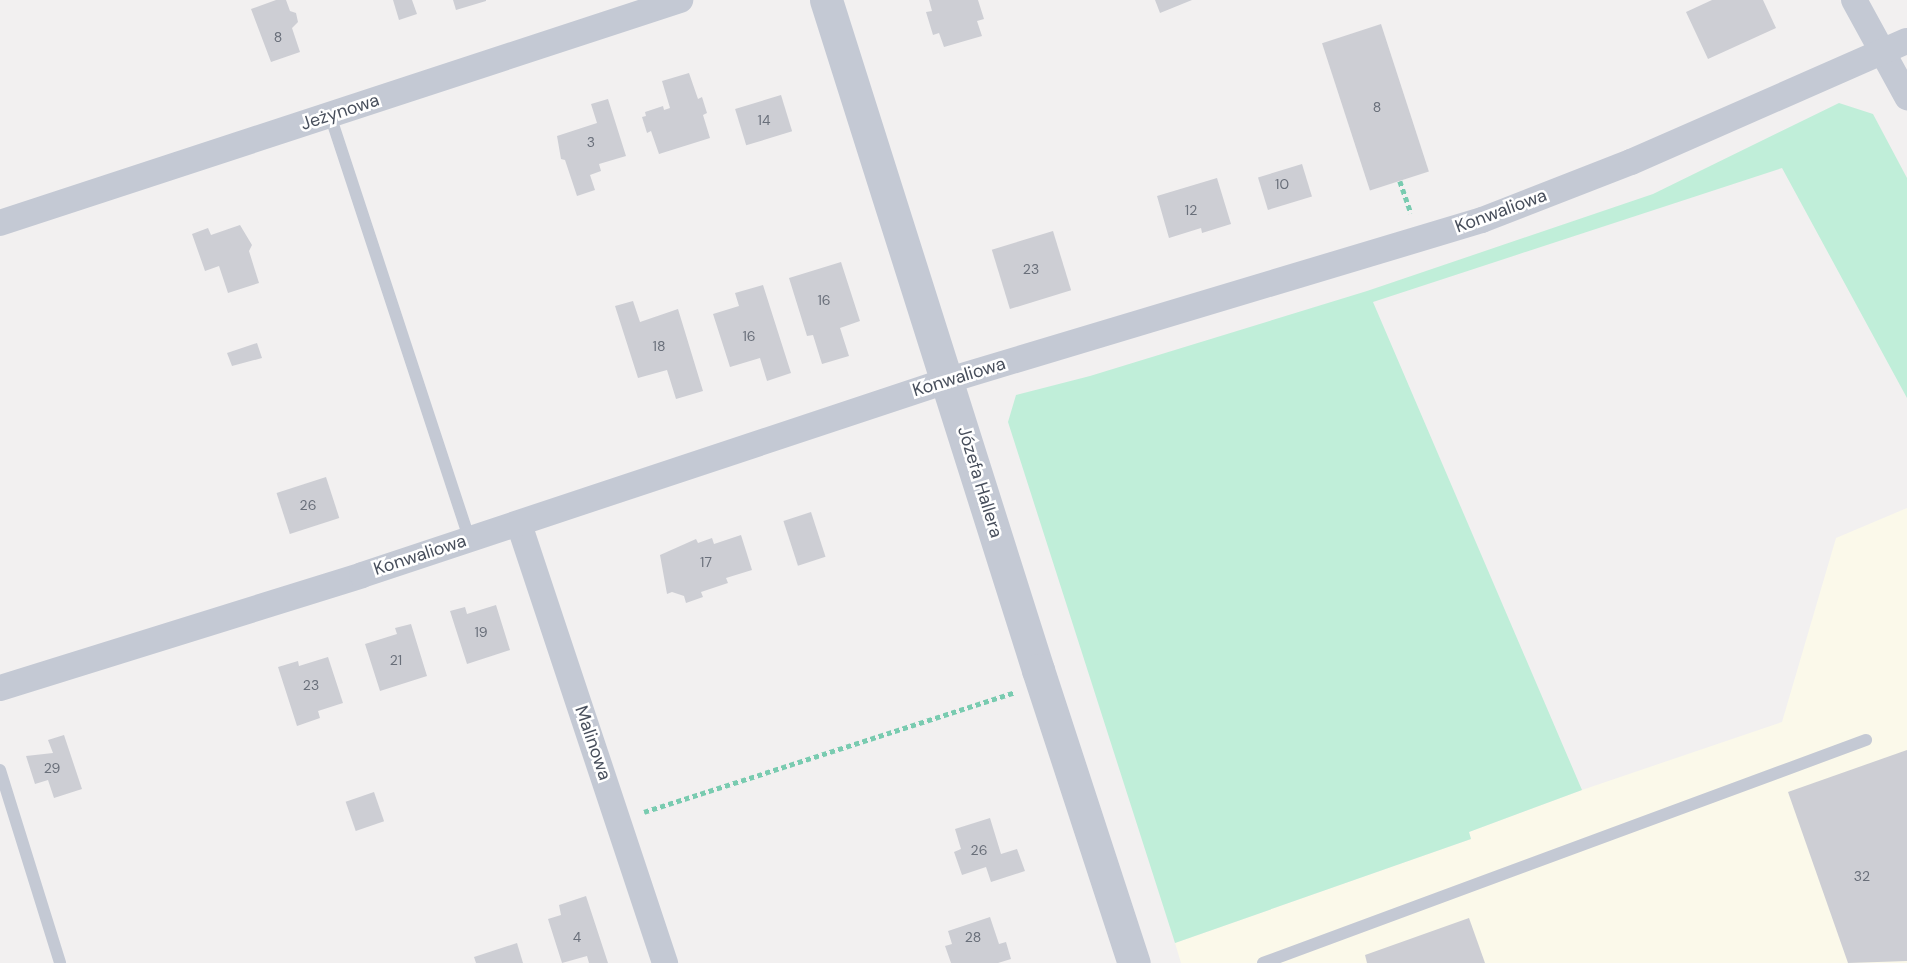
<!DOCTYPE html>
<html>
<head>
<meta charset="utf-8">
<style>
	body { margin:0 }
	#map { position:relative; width:1907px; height:963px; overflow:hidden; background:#f2f0f0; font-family:"DM Sans",sans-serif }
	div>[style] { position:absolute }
	.commercial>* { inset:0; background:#fbf9ea }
	.green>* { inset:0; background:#c0eed9 }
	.building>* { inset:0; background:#cdced4; transform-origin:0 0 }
	.path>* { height:4.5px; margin-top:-2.25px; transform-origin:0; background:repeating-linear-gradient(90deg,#79cbb0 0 5px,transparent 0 8.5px) }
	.service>* { height:12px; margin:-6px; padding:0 6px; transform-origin:6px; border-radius:6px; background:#c4c9d4 }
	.minor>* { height:26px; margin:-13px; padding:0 13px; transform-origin:13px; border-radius:13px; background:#c4c9d4 }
	.tertiary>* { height:33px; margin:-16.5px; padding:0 16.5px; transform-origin:16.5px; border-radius:16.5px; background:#c4c9d4 }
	span { translate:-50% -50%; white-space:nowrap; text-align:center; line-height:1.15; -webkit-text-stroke:5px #fff; paint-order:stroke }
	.number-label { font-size:14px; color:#696f7a }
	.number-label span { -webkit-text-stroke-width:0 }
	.street-label { font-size:18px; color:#484f5c }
</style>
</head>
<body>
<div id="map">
	<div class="commercial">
		<i style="clip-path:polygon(1907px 508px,1907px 963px,1181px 963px,1175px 943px,1471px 839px,1469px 832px,1582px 790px,1782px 722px,1836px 538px)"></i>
	</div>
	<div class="green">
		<i style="clip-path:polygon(1839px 103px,1873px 114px,1907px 178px,1907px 398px,1782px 168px,1373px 302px,1582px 790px,1469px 832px,1471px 839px,1175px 943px,1008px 422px,1016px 395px,1090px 376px,1367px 291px,1653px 194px)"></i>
	</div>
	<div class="building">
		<i style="clip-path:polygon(276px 0,286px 0,290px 11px,296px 13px,298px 22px,292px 28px,300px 52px,271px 62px,251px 9px)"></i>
		<i style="clip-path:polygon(393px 0,412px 0,417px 14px,399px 20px)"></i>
		<i style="clip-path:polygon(453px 0,486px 0,486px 1px,456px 10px)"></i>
		<i style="clip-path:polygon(929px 0,978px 0,984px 19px,977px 21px,982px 36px,944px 47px,939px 33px,933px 35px,926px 12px,932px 11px)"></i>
		<i style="clip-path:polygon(1155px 0,1192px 0,1160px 13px)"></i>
		<i style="clip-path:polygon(1712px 0,1763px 0,1776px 28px,1708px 59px,1686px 12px)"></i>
		<i style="left:1381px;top:24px;width:155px;height:62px;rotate:72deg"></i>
		<i style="clip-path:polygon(689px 73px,698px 99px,702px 97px,707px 113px,703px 115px,710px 138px,659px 154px,651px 131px,647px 133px,642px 117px,646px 116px,645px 112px,663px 106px,664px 110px,670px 108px,662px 81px)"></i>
		<i style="left:781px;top:95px;width:38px;height:48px;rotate:73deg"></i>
		<i style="clip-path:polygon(608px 99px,626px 156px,599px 164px,601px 171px,590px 175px,595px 190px,577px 196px,565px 160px,561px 159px,557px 136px,597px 123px,591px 104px)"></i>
		<i style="left:1302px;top:164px;width:34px;height:46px;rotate:73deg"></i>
		<i style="clip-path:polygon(1217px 178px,1231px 224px,1202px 233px,1201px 228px,1169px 238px,1157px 196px)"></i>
		<i style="clip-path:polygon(240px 225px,252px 245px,249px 251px,259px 283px,228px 293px,219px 266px,205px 271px,192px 234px,208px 228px,211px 235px)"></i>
		<i style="left:1053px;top:231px;width:62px;height:64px;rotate:73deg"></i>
		<i style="clip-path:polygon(841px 262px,860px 321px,840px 328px,849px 356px,822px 364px,813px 335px,807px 336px,789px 278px)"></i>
		<i style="clip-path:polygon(763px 285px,791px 373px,767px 381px,760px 358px,730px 367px,713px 314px,739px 306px,735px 293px)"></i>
		<i style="clip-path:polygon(633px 301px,640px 322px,678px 309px,703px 391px,676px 399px,667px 370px,638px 378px,615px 306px)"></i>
		<i style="clip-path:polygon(257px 343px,262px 358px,232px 366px,227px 353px)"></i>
		<i style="left:326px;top:477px;width:43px;height:52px;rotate:72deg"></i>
		<i style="left:811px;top:512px;width:47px;height:29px;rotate:72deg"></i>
		<i style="clip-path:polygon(741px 535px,752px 570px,726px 578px,728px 583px,701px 592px,703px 597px,686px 603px,684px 596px,672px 592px,667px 594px,660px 555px,696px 539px,698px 543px,712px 538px,714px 544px)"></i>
		<i style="clip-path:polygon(496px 605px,510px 650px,467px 664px,450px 611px,465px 607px,467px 614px)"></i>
		<i style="clip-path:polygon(411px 624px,427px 676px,380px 691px,365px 644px,397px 634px,395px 628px)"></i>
		<i style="clip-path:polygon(328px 657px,343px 703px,318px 711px,320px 718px,297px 726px,278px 667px,298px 661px,299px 666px)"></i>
		<i style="clip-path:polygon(64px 735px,82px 789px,54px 798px,48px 780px,35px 784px,26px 756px,53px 753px,48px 740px)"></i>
		<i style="clip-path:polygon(1907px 750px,1907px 961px,1848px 963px,1788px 792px)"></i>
		<i style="left:374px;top:792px;width:31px;height:30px;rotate:71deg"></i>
		<i style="clip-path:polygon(990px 818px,1001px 854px,1017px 849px,1025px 871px,991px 882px,986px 867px,962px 875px,954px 852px,961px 849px,955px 829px)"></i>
		<i style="clip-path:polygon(586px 896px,608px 963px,589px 963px,587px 956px,562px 963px,548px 919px,561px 915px,559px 905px)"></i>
		<i style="clip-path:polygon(990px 917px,999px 944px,1006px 942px,1011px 959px,998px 963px,951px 963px,945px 946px,952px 944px,948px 931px)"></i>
		<i style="clip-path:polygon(1469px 918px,1485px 963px,1367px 963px,1365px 955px)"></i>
		<i style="clip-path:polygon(517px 943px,523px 963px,476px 963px,474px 957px)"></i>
	</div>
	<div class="path">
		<i style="left:1400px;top:181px;width:34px;rotate:71deg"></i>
		<i style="left:644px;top:812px;width:390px;rotate:-17.9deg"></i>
	</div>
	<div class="service">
		<i style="left:330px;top:115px;width:446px;rotate:71.8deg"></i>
		<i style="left:0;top:770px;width:202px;rotate:72.7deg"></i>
		<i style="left:1263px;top:963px;width:643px;rotate:-20.3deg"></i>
	</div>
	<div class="minor">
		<i style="left:1854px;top:0;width:111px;rotate:61.3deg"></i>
		<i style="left:0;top:223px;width:716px;rotate:-18.16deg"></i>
		<i style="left:519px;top:524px;width:463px;rotate:71.6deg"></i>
		<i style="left:0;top:688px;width:379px;rotate:-17.3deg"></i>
		<i style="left:362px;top:575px;width:619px;rotate:-18.38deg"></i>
		<i style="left:949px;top:380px;width:556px;rotate:-16.71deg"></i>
		<i style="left:1482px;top:220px;width:160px;rotate:-21.3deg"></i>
		<i style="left:1631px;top:162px;width:301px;rotate:-23.7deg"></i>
	</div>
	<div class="tertiary">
		<i style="left:826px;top:0;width:703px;rotate:72.44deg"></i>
		<i style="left:1038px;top:670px;width:308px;rotate:71.9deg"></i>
	</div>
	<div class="number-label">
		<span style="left:278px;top:37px">8</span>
		<span style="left:1377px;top:107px">8</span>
		<span style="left:764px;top:120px">14</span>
		<span style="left:591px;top:142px">3</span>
		<span style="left:1282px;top:184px">10</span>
		<span style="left:1191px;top:210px">12</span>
		<span style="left:1031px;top:269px">23</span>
		<span style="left:824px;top:300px">16</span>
		<span style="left:749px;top:336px">16</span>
		<span style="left:659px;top:346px">18</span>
		<span style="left:308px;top:505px">26</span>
		<span style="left:706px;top:562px">17</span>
		<span style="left:481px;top:632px">19</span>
		<span style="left:396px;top:660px">21</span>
		<span style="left:311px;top:685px">23</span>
		<span style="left:52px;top:768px">29</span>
		<span style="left:979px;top:850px">26</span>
		<span style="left:1862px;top:876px">32</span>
		<span style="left:577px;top:937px">4</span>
		<span style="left:973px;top:937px">28</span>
	</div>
	<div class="street-label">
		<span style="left:340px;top:112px;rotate:-18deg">Jeżynowa</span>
		<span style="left:1501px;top:211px;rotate:-20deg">Konwaliowa</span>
		<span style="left:959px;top:377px;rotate:-17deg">Konwaliowa</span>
		<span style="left:980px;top:482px;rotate:73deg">Józefa Hallera</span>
		<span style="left:420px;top:555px;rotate:-18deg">Konwaliowa</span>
		<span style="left:593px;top:743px;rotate:71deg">Malinowa</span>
	</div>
</div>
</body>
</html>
